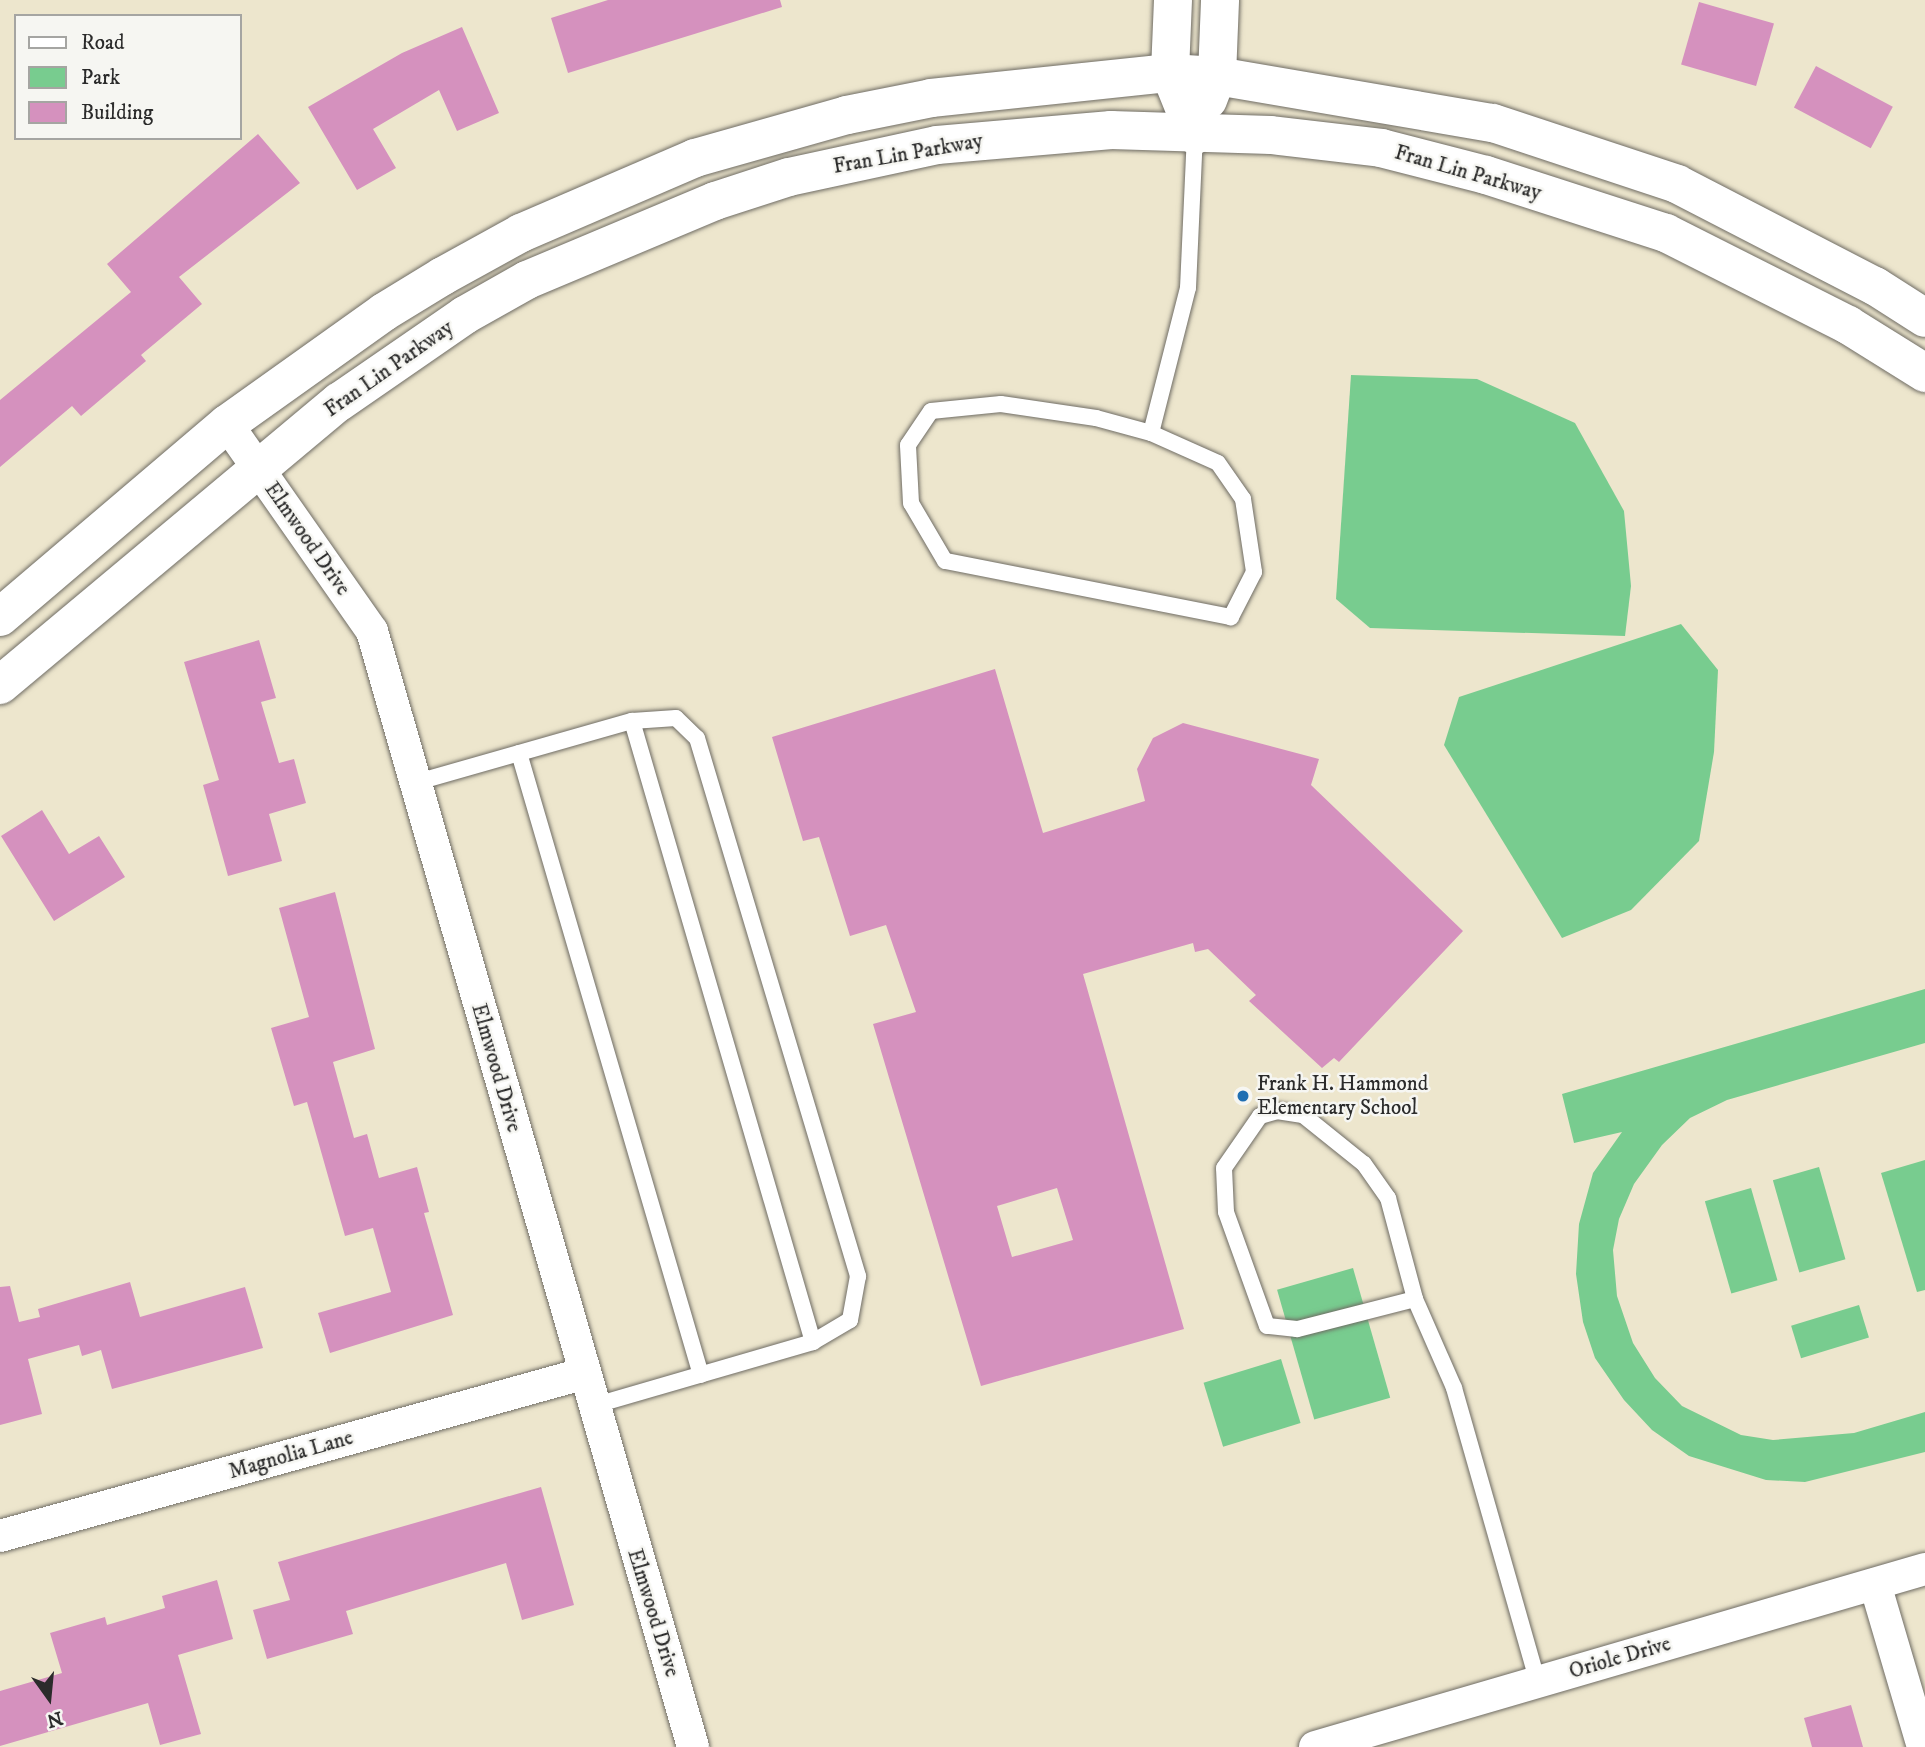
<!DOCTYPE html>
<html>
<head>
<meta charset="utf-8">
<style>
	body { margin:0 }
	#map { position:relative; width:1925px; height:1747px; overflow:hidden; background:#ede6cd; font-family:"IM FELL DW Pica",serif }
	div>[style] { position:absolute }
	.green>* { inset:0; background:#78cc8f; transform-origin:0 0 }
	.building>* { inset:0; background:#d591be; transform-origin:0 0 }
	.roads { filter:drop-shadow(0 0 2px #6f6c64) drop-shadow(0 0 2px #6f6c64) }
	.service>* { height:16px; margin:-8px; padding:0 8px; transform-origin:8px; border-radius:8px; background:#fff }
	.minor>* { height:32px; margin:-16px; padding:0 16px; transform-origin:16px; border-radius:16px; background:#fff }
	.tertiary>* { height:38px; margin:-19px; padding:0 19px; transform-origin:19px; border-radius:19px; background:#fff }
	.dots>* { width:19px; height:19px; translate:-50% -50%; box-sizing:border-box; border:4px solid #f6f6f2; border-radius:50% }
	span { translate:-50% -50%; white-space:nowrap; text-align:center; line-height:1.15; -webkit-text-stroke:5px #f6f6f2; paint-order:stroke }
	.street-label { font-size:21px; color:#2b2b2b }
	.poi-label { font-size:21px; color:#2b2b2b }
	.left { translate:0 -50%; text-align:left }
	.legend { position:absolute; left:14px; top:14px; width:228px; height:126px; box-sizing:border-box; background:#f6f6f2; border:2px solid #a5a5a2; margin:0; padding:9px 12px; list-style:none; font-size:21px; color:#2b2b2b }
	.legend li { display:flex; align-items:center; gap:14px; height:35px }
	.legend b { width:35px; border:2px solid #a5a5a2 }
	.north { position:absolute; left:14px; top:1663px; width:70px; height:70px; -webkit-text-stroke:5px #f6f6f2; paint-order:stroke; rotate:165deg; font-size:19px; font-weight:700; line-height:28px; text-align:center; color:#2b2b2b }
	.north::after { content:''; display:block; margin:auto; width:24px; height:32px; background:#2b2b2b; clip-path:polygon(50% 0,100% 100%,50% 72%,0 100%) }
</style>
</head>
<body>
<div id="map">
	<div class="green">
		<i style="clip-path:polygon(1351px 375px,1477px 379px,1575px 423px,1624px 511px,1631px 586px,1625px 636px,1370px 628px,1336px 599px)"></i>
		<i style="clip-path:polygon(1681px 624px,1718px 670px,1714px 752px,1699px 841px,1631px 910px,1562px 938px,1444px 745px,1459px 697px)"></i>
		<i style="clip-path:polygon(1925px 989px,1925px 1043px,1727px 1100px,1690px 1118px,1662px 1145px,1634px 1184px,1619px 1219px,1613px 1250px,1617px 1296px,1633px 1343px,1655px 1378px,1682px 1406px,1741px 1435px,1773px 1440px,1854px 1433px,1925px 1412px,1925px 1452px,1805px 1482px,1766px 1480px,1689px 1456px,1652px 1430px,1624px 1400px,1595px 1358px,1583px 1322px,1576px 1274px,1579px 1224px,1593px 1173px,1622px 1132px,1574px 1143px,1562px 1094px)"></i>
		<i style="clip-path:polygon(1925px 1160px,1925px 1290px,1917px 1292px,1881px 1173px)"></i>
		<i style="left:1819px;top:1167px;width:96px;height:48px;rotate:74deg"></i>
		<i style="left:1751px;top:1188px;width:96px;height:48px;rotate:74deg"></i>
		<i style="left:1353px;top:1268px;width:135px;height:79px;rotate:74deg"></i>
		<i style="left:1859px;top:1305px;width:34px;height:71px;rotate:73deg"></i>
		<i style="left:1281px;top:1359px;width:67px;height:81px;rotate:73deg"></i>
	</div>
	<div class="building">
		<i style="clip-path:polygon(608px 0,780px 0,782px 7px,568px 73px,551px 18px)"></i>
		<i style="left:1699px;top:2px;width:78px;height:65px;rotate:16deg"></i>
		<i style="clip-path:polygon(462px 27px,499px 113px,457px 131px,439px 90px,373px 129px,396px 168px,357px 190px,308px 107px,402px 53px)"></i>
		<i style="left:1816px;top:66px;width:87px;height:47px;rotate:28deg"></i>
		<i style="clip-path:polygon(258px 134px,300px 183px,179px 277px,202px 304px,141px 355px,146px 361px,81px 416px,72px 406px,0 467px,0 400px,131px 292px,107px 264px)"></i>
		<i style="clip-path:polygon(259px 640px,276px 698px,261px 702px,279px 763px,294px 759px,306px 803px,269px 814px,282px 861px,228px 876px,203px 785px,219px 780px,184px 662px)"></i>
		<i style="clip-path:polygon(evenodd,995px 669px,1043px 833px,1145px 801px,1137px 769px,1153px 738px,1183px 723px,1319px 759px,1311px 785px,1463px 931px,1339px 1062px,1334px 1058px,1322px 1068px,1249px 1001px,1256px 995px,1208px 949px,1195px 952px,1193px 943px,1083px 974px,1184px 1329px,981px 1386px,873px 1024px,916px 1012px,886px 925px,850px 936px,819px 837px,803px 841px,772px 737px,995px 669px,1057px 1188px,1073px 1240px,1012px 1257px,997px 1206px,1057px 1188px)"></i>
		<i style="clip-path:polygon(42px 810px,69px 854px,99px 836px,125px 877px,54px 921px,1px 836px)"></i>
		<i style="clip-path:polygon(335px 892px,375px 1049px,333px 1062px,354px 1138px,367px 1134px,379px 1178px,417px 1167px,429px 1212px,424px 1213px,453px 1315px,330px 1353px,318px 1313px,391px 1292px,373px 1228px,345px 1236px,307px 1102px,294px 1106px,271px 1028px,309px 1017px,279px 908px)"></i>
		<i style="clip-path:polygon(130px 1282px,140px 1317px,245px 1287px,263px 1348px,112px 1389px,101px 1350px,82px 1356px,79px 1345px,28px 1359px,42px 1414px,0 1425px,0 1287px,10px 1286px,19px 1322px,40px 1317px,38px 1309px)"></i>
		<i style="clip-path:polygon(541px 1487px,574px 1605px,522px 1620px,506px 1563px,346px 1611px,353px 1634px,267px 1659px,253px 1610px,290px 1600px,278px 1562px)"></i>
		<i style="clip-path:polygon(217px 1580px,233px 1639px,178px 1655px,201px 1734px,160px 1745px,148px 1703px,0 1746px,0 1691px,62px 1673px,50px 1633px,105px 1617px,107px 1625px,165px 1608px,162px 1596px)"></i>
		<i style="clip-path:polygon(1851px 1705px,1863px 1747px,1812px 1747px,1804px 1718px)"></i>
	</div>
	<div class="roads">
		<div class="service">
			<i style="left:1001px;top:404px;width:96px;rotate:8.4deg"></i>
			<i style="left:1096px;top:418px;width:57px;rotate:15.3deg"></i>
			<i style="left:1151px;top:433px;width:73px;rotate:24.1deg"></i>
			<i style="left:1218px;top:463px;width:44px;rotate:55.2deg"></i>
			<i style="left:1243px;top:499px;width:74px;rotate:81.4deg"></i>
			<i style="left:1254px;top:572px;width:51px;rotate:117.1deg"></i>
			<i style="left:1231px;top:617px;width:291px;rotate:-168.9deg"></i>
			<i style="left:945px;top:561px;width:67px;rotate:-120.4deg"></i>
			<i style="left:911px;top:503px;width:58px;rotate:-93deg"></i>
			<i style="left:908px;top:445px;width:41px;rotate:-55.9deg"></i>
			<i style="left:931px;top:411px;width:70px;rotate:-5.7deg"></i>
			<i style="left:1151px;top:433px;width:150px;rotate:-75.7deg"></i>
			<i style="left:1188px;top:288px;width:153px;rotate:-87.4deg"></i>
			<i style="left:632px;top:721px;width:647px;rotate:73.75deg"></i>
			<i style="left:519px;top:753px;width:648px;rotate:73.69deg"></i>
			<i style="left:414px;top:783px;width:227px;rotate:-15.9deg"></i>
			<i style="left:632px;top:721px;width:44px;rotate:-3.9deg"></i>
			<i style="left:676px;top:718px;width:29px;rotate:44deg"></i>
			<i style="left:697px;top:738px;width:562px;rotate:73.34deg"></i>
			<i style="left:858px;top:1276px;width:45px;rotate:100.3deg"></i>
			<i style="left:850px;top:1320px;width:43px;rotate:149.3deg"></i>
			<i style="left:813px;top:1342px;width:230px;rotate:163.8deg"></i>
			<i style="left:1415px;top:1299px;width:122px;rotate:165.7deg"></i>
			<i style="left:1297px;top:1329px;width:30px;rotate:-174deg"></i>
			<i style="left:1267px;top:1326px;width:121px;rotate:-109.8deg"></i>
			<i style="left:1226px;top:1212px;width:44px;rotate:-92.6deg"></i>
			<i style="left:1224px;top:1168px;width:63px;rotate:-55.3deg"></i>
			<i style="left:1260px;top:1116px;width:18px;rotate:-16deg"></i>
			<i style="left:1277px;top:1111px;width:26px;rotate:9deg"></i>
			<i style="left:1303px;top:1115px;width:78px;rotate:38.8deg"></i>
			<i style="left:1364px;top:1164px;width:42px;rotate:54.8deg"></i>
			<i style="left:1388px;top:1198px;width:105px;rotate:75deg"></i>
			<i style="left:1415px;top:1299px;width:97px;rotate:66.3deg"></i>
			<i style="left:1454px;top:1388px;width:306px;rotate:74.1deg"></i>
		</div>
		<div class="minor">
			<i style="left:227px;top:424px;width:253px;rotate:55deg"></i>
			<i style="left:372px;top:631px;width:1161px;rotate:73.95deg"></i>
			<i style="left:0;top:1536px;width:604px;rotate:-15.55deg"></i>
			<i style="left:1875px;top:1584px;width:170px;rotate:73.6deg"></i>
			<i style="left:1315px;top:1747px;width:635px;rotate:-16.27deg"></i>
		</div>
		<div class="tertiary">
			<i style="left:1173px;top:0;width:73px;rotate:92.4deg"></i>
			<i style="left:1170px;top:73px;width:67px;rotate:68deg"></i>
			<i style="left:1208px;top:100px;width:26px;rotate:-69deg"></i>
			<i style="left:1217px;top:76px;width:76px;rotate:-87.7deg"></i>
			<i style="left:0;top:617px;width:298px;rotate:-40.4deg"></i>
			<i style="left:227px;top:424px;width:193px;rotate:-35.5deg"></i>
			<i style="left:384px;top:312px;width:69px;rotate:-31.4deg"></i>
			<i style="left:443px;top:276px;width:89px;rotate:-28.9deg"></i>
			<i style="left:521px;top:233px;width:189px;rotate:-23.3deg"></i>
			<i style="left:695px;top:158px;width:158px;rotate:-15.8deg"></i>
			<i style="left:847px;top:115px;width:86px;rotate:-11.4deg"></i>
			<i style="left:931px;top:98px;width:240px;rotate:-6deg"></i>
			<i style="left:1170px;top:73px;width:47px;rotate:3.7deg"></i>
			<i style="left:1217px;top:76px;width:280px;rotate:9.7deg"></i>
			<i style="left:1493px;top:123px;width:194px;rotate:18.3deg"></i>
			<i style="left:1677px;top:184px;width:223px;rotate:27.3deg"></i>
			<i style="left:1875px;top:286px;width:59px;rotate:32.6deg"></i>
			<i style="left:0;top:685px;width:442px;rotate:-39.9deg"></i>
			<i style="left:339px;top:402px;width:153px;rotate:-34.6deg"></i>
			<i style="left:465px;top:315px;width:71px;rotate:-29.4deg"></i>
			<i style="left:527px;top:280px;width:204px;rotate:-22.8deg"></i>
			<i style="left:715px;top:201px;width:78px;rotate:-18deg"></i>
			<i style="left:789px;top:177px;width:151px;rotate:-12.2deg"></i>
			<i style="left:937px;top:145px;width:175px;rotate:-4.9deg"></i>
			<i style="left:1111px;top:130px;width:160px;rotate:1.8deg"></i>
			<i style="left:1271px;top:135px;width:111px;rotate:6.7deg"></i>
			<i style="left:1381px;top:148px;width:108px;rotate:14.4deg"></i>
			<i style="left:1486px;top:175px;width:189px;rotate:17.9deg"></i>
			<i style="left:1666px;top:233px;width:204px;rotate:26.8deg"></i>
			<i style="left:1848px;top:325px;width:91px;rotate:31.9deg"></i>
		</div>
	</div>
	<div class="dots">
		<i style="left:1243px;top:1096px;background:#1f6fb2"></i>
	</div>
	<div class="street-label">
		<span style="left:908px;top:154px;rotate:-10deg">Fran Lin Parkway</span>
		<span style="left:1468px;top:173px;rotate:16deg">Fran Lin Parkway</span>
		<span style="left:389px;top:369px;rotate:-35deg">Fran Lin Parkway</span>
		<span style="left:307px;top:539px;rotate:55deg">Elmwood Drive</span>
		<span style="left:496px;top:1068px;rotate:74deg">Elmwood Drive</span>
		<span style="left:291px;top:1455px;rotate:-16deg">Magnolia Lane</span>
		<span style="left:653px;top:1613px;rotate:73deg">Elmwood Drive</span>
		<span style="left:1620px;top:1658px;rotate:-16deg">Oriole Drive</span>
	</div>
	<div class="poi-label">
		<span class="left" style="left:1257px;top:1096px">Frank H. Hammond<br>Elementary School</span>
	</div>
	<ul class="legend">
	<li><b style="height:9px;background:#fff"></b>Road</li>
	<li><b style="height:19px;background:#78cc8f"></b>Park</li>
	<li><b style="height:19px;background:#d591be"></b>Building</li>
	</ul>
	<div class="north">N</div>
</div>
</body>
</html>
